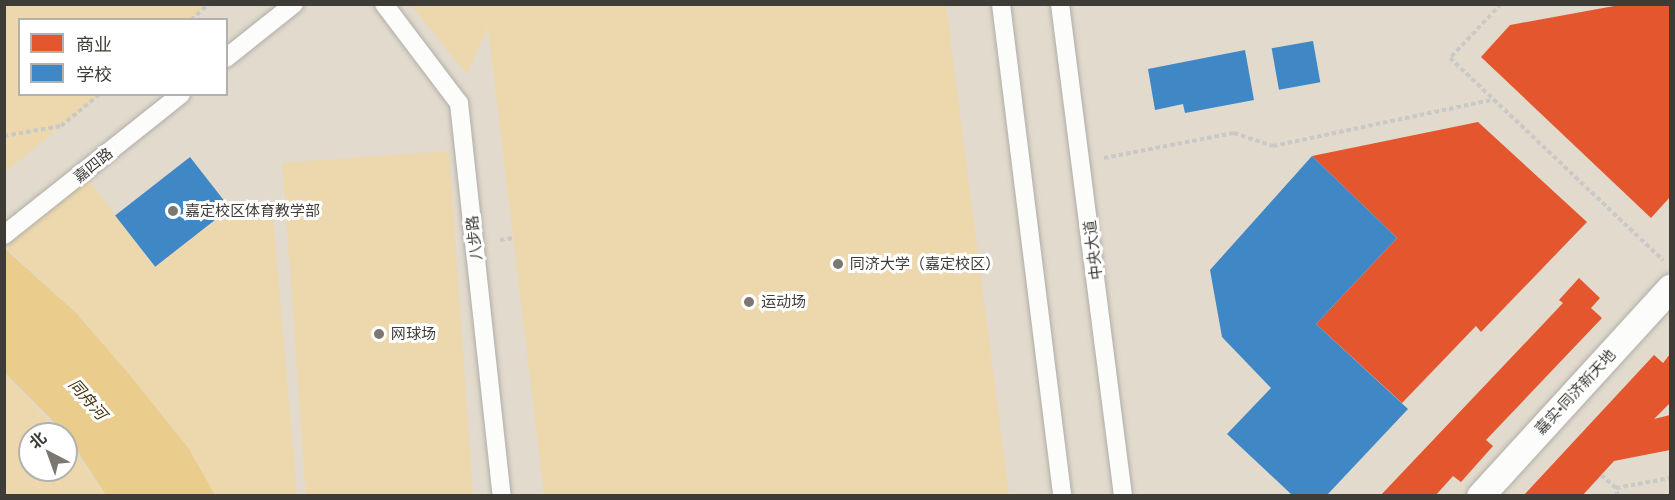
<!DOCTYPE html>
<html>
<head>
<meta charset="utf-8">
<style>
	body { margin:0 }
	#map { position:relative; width:1675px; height:500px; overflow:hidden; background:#ebe8e1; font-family:"Archivo Narrow","Noto Sans SC",sans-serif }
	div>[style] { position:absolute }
	.built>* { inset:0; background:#e1dacd }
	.green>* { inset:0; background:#edd8ae; transform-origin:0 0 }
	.water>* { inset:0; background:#eacc8c }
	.shops>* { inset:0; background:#e4572e }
	.schools>* { inset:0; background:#3f88c5; transform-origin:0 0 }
	.path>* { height:4px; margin-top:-2px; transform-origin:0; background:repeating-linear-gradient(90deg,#c9c9c7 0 4.5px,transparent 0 7.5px) }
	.roads { filter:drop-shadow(0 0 2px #b0ada8) drop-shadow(0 0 2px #b0ada8) }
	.service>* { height:18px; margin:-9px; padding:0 9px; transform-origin:9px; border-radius:9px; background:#fcfcfa }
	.pedestrian>* { height:27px; margin:-13.5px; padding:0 13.5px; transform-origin:13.5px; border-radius:13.5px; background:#fcfcfa }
	.dots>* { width:16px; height:16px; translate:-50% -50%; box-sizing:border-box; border:3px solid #fff; border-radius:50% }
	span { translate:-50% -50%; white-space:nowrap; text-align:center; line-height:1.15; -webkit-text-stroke:6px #fff; paint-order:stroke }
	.street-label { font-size:15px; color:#3e3c37 }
	.poi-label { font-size:15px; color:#3e3c37 }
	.left { translate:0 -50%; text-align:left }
	.water-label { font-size:16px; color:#43320a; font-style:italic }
	.frame { position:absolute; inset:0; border:6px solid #3e3c37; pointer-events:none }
	.legend { position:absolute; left:18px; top:18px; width:210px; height:78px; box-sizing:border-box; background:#fff; border:2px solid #b2b1af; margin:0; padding:8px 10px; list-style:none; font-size:18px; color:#3e3c37 }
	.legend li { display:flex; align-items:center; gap:12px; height:30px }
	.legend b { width:30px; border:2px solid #b2b1af }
	.north { position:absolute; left:18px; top:422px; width:60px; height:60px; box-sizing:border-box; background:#fff; border:2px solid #b2b1af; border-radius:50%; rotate:319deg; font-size:16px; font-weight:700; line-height:24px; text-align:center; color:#3e3c37 }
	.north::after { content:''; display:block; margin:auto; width:21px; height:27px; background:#7b7872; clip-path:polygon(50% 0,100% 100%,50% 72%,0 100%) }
</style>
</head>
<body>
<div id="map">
	<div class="built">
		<i style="clip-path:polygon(evenodd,5px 5px,1670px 5px,1670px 495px,5px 495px,5px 5px,20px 20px,226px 20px,226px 94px,20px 94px,20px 20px,5px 5px,30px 434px,66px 434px,66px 470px,30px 470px,30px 434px)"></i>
	</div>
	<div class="green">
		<i style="clip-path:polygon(5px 4px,209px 4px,209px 5px,191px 19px,20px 20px,20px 94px,100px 95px,5px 172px)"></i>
		<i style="clip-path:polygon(411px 5px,946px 5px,1009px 495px,544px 495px,488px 27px,467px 74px)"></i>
		<i style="left:449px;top:151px;width:345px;height:167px;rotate:86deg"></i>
		<i style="clip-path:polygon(83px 172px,153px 266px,230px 208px,273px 217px,297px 495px,215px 495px,189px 449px,128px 373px,75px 312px,5px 247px,4px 236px)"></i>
		<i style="clip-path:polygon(4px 373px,61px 434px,30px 434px,30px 470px,66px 470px,66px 441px,106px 495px,5px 495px)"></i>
	</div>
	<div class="water">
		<i style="clip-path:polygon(4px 248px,75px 312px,128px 373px,189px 449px,215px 495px,106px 495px,66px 434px,5px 373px)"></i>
	</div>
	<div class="shops">
		<i style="clip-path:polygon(1625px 4px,1670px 4px,1670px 197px,1651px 218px,1481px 57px,1510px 25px)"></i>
		<i style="clip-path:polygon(1478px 122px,1587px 222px,1481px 332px,1476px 326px,1402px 403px,1316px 324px,1397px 238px,1312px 156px)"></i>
		<i style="clip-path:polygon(1579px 278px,1600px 298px,1591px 308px,1602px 318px,1486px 440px,1493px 446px,1461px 482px,1453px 476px,1435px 496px,1380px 496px,1563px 303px,1559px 300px)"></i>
		<i style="clip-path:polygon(1670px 354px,1670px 403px,1654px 419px,1670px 415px,1670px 450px,1614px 461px,1582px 496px,1523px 496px,1654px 355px,1663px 363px)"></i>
	</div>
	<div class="schools">
		<i style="left:1313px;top:41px;width:42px;height:42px;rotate:80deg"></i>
		<i style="clip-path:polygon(1245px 50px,1254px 100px,1185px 113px,1183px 104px,1155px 110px,1148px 69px)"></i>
		<i style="clip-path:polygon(1312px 156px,1397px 238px,1316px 324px,1408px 409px,1327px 495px,1292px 495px,1227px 434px,1271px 388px,1222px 337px,1210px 270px)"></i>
		<i style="left:190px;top:157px;width:65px;height:95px;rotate:52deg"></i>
	</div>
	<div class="path">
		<i style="left:1501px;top:4px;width:74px;rotate:133.4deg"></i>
		<i style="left:1450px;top:58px;width:294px;rotate:43.5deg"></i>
		<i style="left:191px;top:20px;width:24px;rotate:-42deg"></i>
		<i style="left:4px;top:136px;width:58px;rotate:-10deg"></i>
		<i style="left:61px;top:126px;width:50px;rotate:-39.4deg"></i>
		<i style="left:1104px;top:158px;width:132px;rotate:-10.9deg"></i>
		<i style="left:1234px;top:133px;width:41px;rotate:18.4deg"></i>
		<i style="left:1273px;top:146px;width:223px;rotate:-11.9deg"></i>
		<i style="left:500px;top:240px;width:14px;rotate:-8deg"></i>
		<i style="left:1601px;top:475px;width:20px;rotate:41deg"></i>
		<i style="left:1618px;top:496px;width:8px;rotate:-104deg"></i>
		<i style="left:1616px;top:488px;width:55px;rotate:-10.5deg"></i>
	</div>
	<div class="roads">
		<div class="service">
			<i style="left:384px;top:4px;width:124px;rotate:52.9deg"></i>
			<i style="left:459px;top:103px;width:395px;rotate:83.8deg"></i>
			<i style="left:1001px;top:4px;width:496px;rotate:82.9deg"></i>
			<i style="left:1060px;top:4px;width:496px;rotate:82.7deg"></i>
			<i style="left:226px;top:58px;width:87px;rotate:-38.5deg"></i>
			<i style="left:4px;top:235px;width:226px;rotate:-38.5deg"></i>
		</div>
		<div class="pedestrian">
			<i style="left:1480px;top:496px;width:282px;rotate:-47.6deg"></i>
		</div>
	</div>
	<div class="dots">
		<i style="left:173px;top:211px;background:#7b7872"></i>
		<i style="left:838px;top:264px;background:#7b7872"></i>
		<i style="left:749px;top:302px;background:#7b7872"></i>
		<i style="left:379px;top:334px;background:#7b7872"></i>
	</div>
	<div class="street-label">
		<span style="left:93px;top:165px;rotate:-39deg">嘉四路</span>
		<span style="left:474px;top:238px;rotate:-96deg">八步路</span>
		<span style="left:1093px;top:250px;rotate:-97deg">中央大道</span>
		<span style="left:1575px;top:392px;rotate:-47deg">嘉实•同济新天地</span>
	</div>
	<div class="poi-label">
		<span class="left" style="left:185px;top:211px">嘉定校区体育教学部</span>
		<span class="left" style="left:850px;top:264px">同济大学（嘉定校区）</span>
		<span class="left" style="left:761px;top:302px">运动场</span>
		<span class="left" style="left:391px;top:334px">网球场</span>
	</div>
	<div class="water-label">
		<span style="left:88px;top:399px;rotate:49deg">同舟河</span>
	</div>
	<div class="frame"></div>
	<ul class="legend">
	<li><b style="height:16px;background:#e4572e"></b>商业</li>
	<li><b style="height:16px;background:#3f88c5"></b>学校</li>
	</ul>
	<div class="north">北</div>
</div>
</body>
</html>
